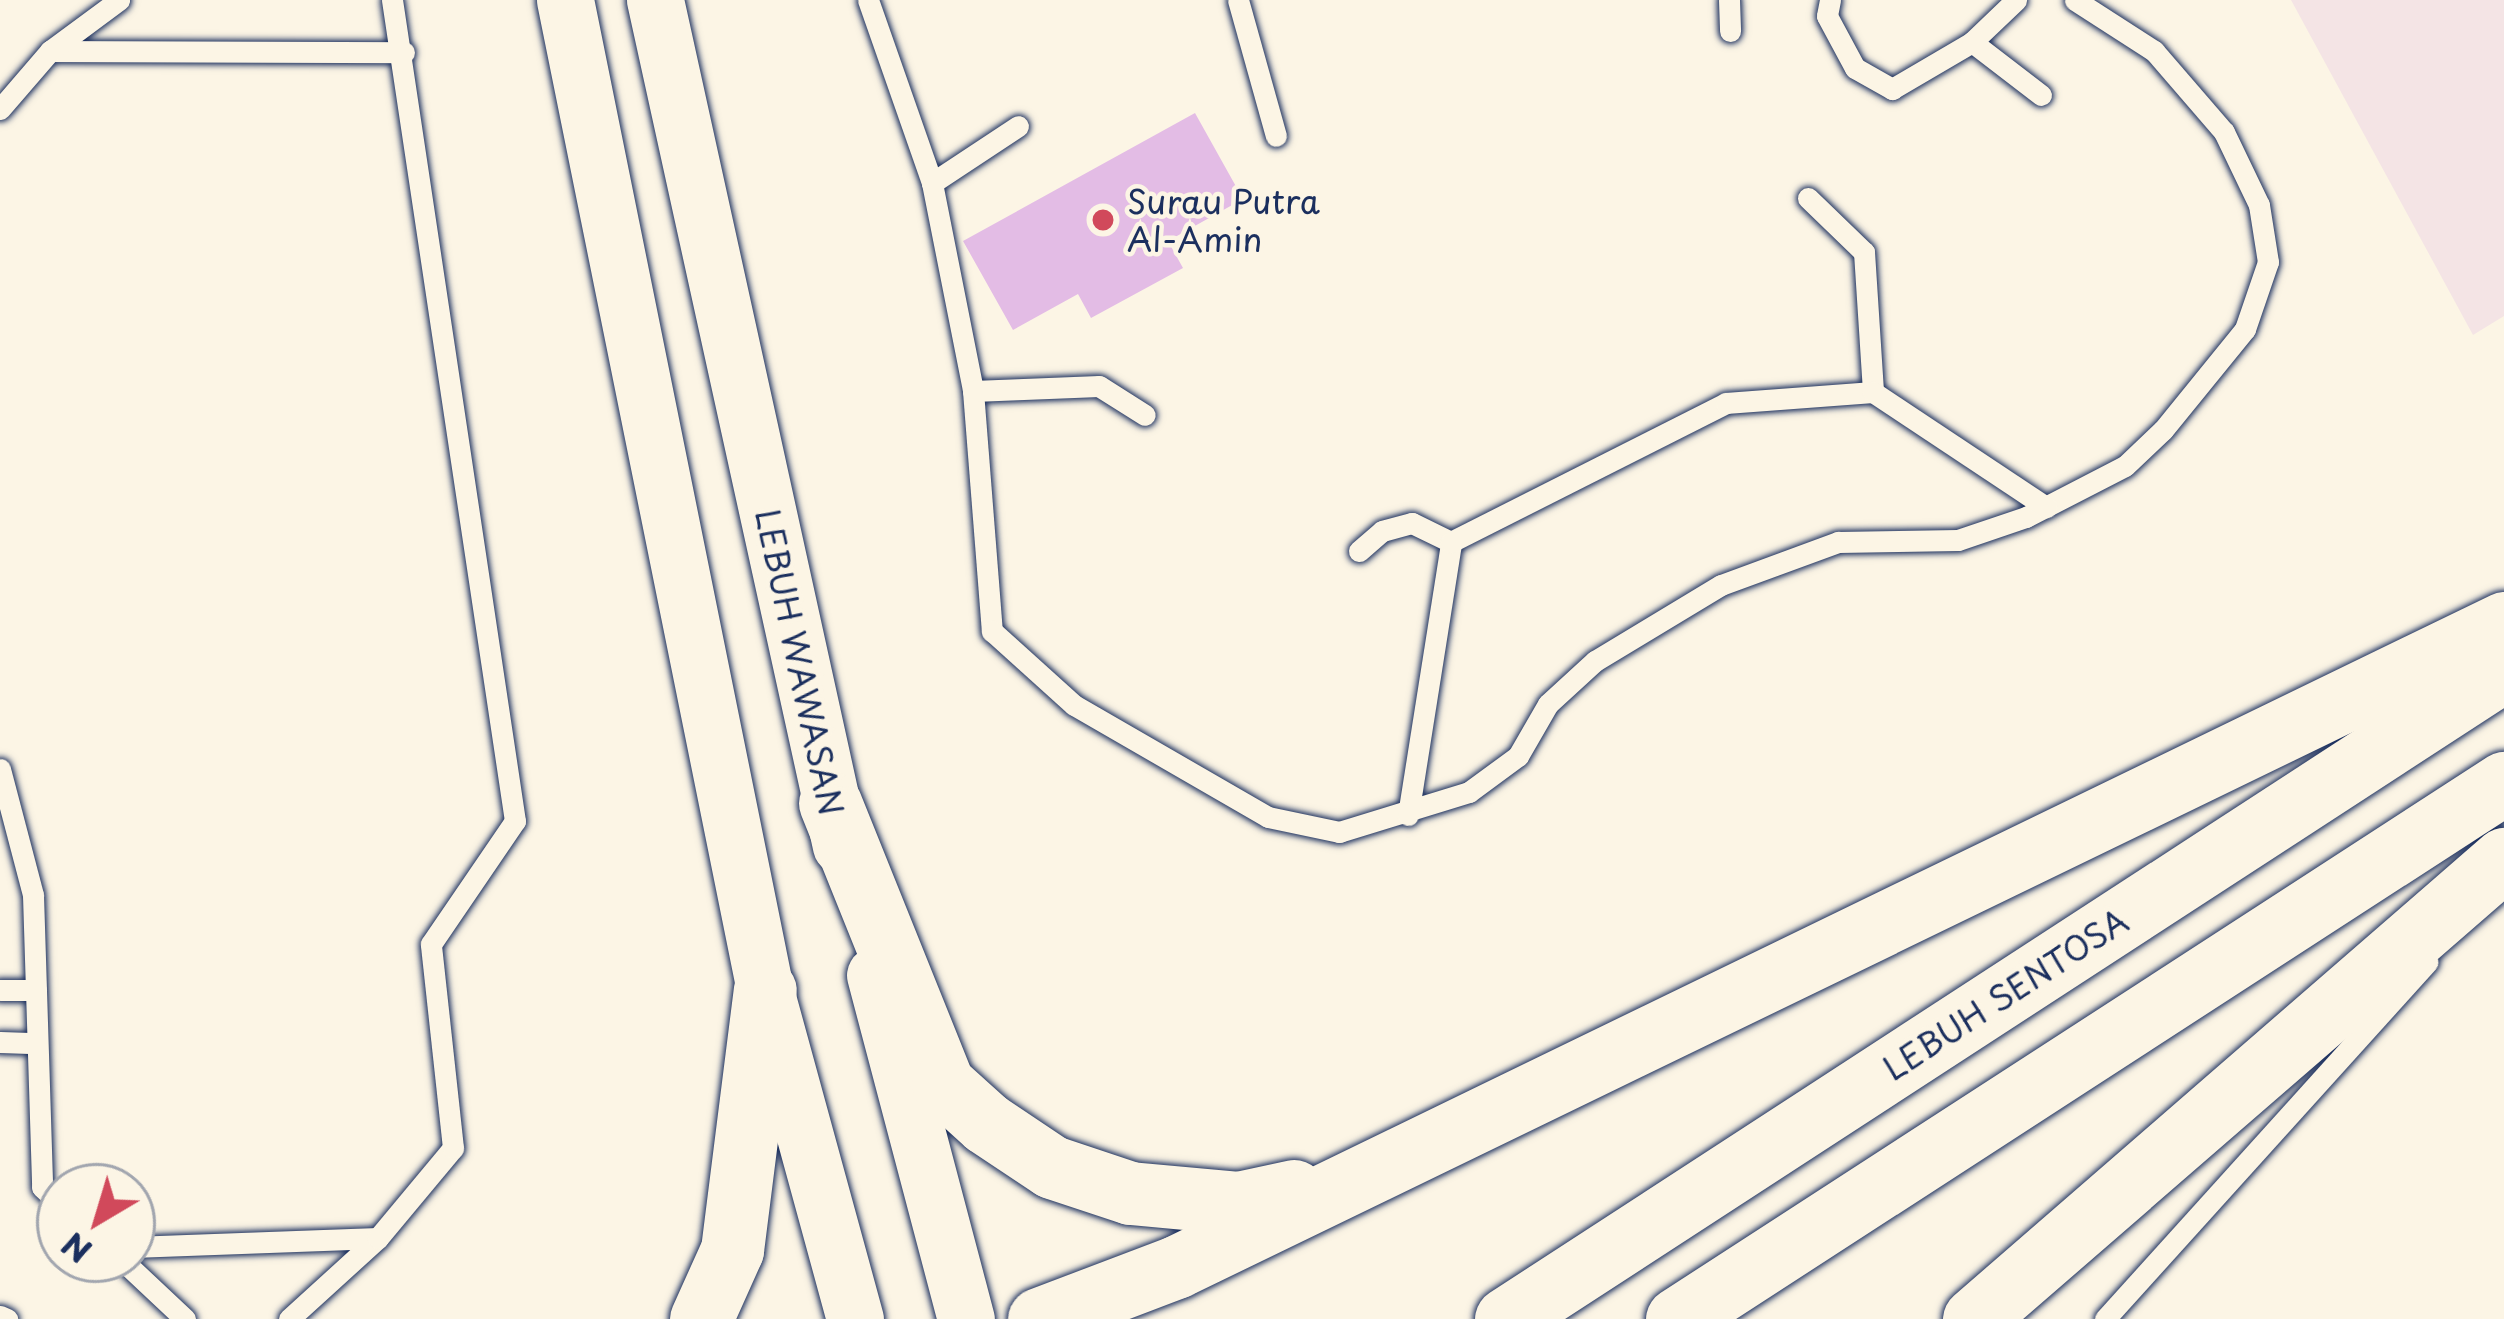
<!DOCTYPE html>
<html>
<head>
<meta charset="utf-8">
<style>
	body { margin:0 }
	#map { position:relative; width:2504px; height:1319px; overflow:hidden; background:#fcf5e5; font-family:"Playpen Sans",sans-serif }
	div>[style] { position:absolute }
	.built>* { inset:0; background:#f4e4e5 }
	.building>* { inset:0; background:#e3bce5 }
	.roads { filter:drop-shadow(0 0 3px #1b2f5e) drop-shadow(0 0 3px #1b2f5e) }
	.service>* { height:21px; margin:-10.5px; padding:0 10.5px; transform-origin:10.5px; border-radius:10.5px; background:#fcf5e5 }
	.secondary>* { height:57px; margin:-28.5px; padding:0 28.5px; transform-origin:28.5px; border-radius:28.5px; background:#fcf5e5 }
	.primary>* { height:63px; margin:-31.5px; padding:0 31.5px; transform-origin:31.5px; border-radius:31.5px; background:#fcf5e5 }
	.dots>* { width:33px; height:33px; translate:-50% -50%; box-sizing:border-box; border:6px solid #fcf5e5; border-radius:50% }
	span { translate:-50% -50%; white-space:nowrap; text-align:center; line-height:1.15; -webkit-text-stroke:9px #fcf5e5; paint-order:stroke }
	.poi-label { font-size:33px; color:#1b2f5e }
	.left { translate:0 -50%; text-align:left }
	.street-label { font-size:33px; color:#1b2f5e }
	.north { position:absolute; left:36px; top:1163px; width:120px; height:120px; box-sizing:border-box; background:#fcf5e5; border:3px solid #a2a6af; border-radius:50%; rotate:218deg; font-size:33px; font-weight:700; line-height:48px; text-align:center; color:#1b2f5e }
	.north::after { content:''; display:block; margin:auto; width:42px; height:54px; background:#d1495b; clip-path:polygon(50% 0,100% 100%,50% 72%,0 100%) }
</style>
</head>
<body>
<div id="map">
	<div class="built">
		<i style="clip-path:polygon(2291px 0,2504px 0,2504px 316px,2473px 335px)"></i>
	</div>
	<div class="building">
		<i style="clip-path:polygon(1195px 113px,1243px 199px,1168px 241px,1183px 268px,1091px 318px,1078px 294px,1013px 330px,963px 241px)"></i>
	</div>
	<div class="roads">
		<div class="service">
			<i style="left:868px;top:0;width:194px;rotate:70.7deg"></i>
			<i style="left:932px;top:183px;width:212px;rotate:78.8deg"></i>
			<i style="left:973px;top:391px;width:241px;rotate:85.5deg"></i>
			<i style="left:992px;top:631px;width:110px;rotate:42.1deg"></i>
			<i style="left:1074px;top:705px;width:224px;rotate:30deg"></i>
			<i style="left:1268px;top:817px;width:73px;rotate:11.9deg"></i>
			<i style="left:1339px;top:832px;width:136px;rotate:-17.1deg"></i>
			<i style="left:1469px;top:792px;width:61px;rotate:-36.3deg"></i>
			<i style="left:1518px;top:756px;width:60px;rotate:-60deg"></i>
			<i style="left:1548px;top:704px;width:64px;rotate:-42.5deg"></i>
			<i style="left:1595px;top:661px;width:147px;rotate:-31.1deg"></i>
			<i style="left:1721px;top:585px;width:125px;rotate:-20.2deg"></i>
			<i style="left:1838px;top:542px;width:120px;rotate:-1deg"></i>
			<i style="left:1958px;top:540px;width:72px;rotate:-18.7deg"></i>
			<i style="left:2026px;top:517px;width:111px;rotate:-27.3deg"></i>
			<i style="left:2125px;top:466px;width:52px;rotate:-43.5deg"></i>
			<i style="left:2163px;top:430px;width:130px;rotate:-50.9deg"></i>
			<i style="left:2245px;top:329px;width:71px;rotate:-71.1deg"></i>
			<i style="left:2268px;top:262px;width:58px;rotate:-99deg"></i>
			<i style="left:2259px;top:205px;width:81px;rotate:-115.6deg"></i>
			<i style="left:2224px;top:132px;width:107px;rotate:-130.8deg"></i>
			<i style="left:2154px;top:51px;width:94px;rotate:-147.2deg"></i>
			<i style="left:1238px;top:0;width:141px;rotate:74.4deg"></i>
			<i style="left:1729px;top:0;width:31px;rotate:88deg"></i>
			<i style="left:1830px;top:0;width:16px;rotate:101deg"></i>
			<i style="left:1827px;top:16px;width:59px;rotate:61.7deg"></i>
			<i style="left:1855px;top:68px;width:43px;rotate:29.6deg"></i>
			<i style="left:1892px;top:89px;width:93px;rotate:-30.4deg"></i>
			<i style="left:1972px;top:42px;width:61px;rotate:-43.7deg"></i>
			<i style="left:1972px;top:42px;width:87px;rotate:37.5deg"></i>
			<i style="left:50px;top:51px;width:354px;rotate:0.2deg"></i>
			<i style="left:0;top:109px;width:77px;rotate:-49.2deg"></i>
			<i style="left:50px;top:51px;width:86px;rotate:-36.5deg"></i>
			<i style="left:932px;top:183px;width:103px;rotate:-33.5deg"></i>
			<i style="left:1808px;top:198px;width:78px;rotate:44deg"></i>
			<i style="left:1864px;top:252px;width:140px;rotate:86.3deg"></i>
			<i style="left:973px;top:391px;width:126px;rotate:-2.3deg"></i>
			<i style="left:1099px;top:386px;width:54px;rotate:32.2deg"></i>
			<i style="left:1359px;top:551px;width:30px;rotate:-41deg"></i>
			<i style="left:1382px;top:531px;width:31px;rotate:-15deg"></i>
			<i style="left:1412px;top:523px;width:43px;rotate:26deg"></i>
			<i style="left:0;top:769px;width:130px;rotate:75.3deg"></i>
			<i style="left:33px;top:895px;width:292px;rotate:88.2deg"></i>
			<i style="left:42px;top:1187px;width:25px;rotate:43deg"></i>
			<i style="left:1408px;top:815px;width:276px;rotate:-81deg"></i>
			<i style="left:1451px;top:542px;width:308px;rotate:-26.8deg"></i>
			<i style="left:1726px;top:403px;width:147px;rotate:-4.3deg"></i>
			<i style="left:1873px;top:392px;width:208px;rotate:33.6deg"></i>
			<i style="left:0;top:990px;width:36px"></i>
			<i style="left:0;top:1042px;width:37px;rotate:2deg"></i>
			<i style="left:132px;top:1247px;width:246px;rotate:-2.1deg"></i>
			<i style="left:121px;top:1259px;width:88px;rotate:43.2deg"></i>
			<i style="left:0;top:1316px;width:8px;rotate:23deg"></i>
			<i style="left:289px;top:1319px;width:120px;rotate:-42.3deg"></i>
			<i style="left:378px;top:1238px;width:117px;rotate:-50.2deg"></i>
			<i style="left:453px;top:1148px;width:205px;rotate:-96.2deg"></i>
			<i style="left:431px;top:944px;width:149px;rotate:-55.7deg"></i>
			<i style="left:515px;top:821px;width:830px;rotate:-98.52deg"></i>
			<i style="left:2105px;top:1319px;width:481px;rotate:-47.9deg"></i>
		</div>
		<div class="secondary">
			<i style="left:565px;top:0;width:1010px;rotate:78.58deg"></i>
			<i style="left:765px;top:990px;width:341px;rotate:74.7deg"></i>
			<i style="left:655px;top:0;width:866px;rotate:77.6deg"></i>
			<i style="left:875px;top:975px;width:356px;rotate:75.2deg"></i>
		</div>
		<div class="primary">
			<i style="left:830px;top:803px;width:303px;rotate:68.1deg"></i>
			<i style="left:943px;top:1084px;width:58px;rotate:42.2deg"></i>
			<i style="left:986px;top:1123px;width:79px;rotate:33.7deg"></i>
			<i style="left:1052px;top:1167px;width:82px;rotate:18.4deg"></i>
			<i style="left:1130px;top:1193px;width:108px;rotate:5.3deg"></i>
			<i style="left:1238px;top:1203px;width:57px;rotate:-12.1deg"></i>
			<i style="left:701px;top:1319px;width:76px;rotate:-65.8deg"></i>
			<i style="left:732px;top:1250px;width:262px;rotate:-82.8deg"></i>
			<i style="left:1039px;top:1319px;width:147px;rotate:-20.8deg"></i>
			<i style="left:1176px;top:1267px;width:1476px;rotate:-25.87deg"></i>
			<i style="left:1506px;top:1319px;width:1190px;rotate:-33.04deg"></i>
			<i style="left:1677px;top:1319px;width:986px;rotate:-32.95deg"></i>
			<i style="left:1974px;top:1319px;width:702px;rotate:-40.96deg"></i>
		</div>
	</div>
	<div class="dots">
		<i style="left:1103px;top:220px;background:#d1495b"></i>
	</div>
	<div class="poi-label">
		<span class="left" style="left:1127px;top:220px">Surau Putra<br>Al-Amin</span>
	</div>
	<div class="street-label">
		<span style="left:800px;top:662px;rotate:78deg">LEBUH WAWASAN</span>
		<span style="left:2005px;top:994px;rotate:-33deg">LEBUH SENTOSA</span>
	</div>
	<div class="north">N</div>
</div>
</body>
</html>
